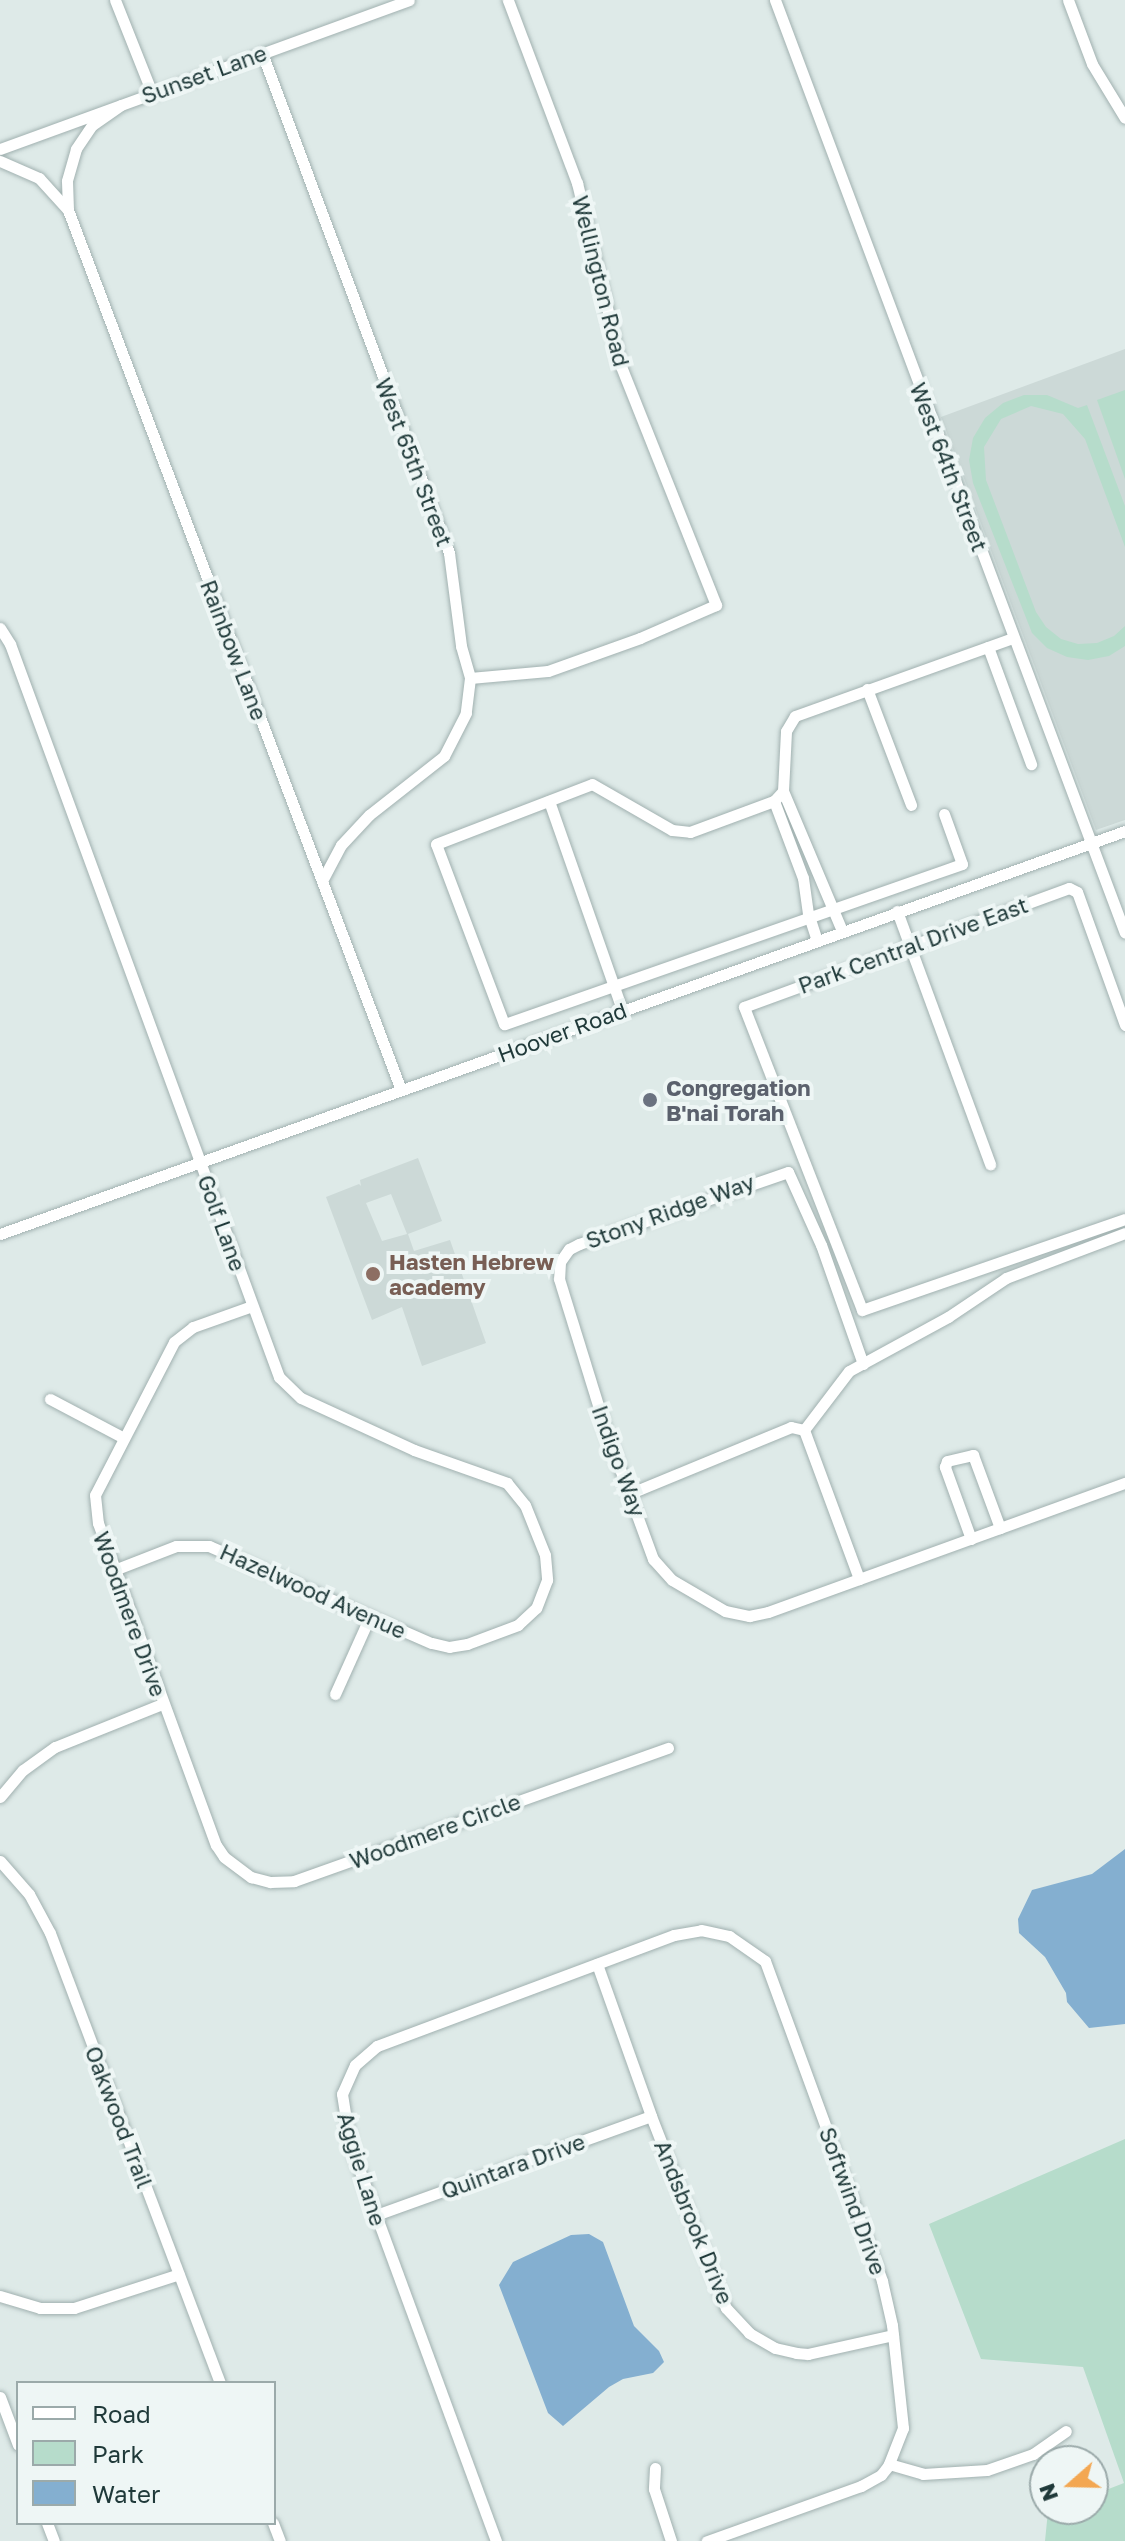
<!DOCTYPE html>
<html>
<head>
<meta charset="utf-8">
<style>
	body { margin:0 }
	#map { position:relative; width:1125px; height:2541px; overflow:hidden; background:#deeae8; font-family:"Golos Text",sans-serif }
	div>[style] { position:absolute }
	.built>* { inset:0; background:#ccd9d7 }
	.green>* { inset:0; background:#b6dccb }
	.water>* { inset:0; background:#84afd0 }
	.roads { filter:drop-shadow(0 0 2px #a1b1b0) drop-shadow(0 0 2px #a1b1b0) }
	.minor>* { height:11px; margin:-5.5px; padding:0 5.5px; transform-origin:5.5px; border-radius:5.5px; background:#fff }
	.dots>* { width:22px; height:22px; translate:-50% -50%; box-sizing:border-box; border:4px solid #eef6f5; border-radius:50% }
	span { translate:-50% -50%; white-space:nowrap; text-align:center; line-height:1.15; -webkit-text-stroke:8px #eef6f5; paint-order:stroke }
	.street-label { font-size:22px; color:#1f3939 }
	.worship-label { font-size:22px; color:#5b616d; font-weight:700 }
	.left { translate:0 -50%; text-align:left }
	.education-label { font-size:22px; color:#785e54; font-weight:700 }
	.legend { position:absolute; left:16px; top:2381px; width:260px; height:144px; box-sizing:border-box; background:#eef6f5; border:2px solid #9baaaa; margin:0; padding:10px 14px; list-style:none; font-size:24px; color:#1f3939 }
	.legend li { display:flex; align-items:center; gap:16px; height:40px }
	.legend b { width:40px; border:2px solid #9baaaa }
	.north { position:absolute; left:1029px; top:2445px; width:80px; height:80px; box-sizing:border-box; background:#eef6f5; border:2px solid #9baaaa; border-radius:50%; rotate:250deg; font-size:22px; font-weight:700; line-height:32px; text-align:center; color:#1f3939 }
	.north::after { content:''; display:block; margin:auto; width:28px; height:36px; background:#f3a752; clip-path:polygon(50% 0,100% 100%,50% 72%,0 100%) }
</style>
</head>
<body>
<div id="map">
	<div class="built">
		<i style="clip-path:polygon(1125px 349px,1125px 820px,1096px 830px,941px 417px)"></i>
		<i style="clip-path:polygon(evenodd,418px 1158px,442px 1221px,408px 1234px,414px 1251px,450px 1240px,486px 1343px,422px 1366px,402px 1307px,372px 1320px,326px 1197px,359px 1184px,361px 1186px,360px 1180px,418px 1158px,391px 1194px,407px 1234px,382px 1241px,366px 1203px,391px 1194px)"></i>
	</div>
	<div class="green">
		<i style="clip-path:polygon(1125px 390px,1125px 479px,1097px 400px)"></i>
		<i style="clip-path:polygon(1024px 395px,1047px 395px,1078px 408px,1087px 405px,1125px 506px,1125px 547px,1085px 439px,1063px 414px,1031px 406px,1001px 419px,984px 447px,986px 480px,1036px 612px,1046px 627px,1061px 639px,1078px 644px,1097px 643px,1114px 636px,1125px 626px,1125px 646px,1109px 656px,1088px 660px,1067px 657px,1047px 648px,1032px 633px,973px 483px,969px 460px,973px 438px,985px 418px,1003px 403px)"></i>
		<i style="clip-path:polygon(1125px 2139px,1125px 2541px,1045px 2541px,1048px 2511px,1093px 2509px,1093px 2495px,1124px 2483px,1083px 2367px,981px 2359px,929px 2224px)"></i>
	</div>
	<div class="water">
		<i style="clip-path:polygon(1125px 1849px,1125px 2024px,1089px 2028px,1067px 2002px,1066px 1993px,1045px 1957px,1019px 1933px,1018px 1919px,1032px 1890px,1092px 1874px)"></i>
		<i style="clip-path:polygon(589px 2234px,603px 2242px,634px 2326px,659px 2351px,664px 2362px,653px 2373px,623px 2379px,609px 2387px,563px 2426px,548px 2413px,499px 2285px,513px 2262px,571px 2235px)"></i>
	</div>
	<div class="roads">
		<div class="minor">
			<i style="left:115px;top:0;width:100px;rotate:68.3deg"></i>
			<i style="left:775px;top:0;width:996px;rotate:69.44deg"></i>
			<i style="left:1068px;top:0;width:68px;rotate:69.4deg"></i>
			<i style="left:1092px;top:64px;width:63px;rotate:58.6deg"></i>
			<i style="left:262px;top:53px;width:534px;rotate:69.49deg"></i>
			<i style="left:449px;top:553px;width:94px;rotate:82.6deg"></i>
			<i style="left:461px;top:646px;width:33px;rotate:74deg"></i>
			<i style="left:470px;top:678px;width:35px;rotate:97deg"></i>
			<i style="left:466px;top:713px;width:48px;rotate:117.1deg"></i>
			<i style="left:444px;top:756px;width:95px;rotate:141.8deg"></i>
			<i style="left:369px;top:815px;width:41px;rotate:133deg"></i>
			<i style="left:341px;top:845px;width:40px;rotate:118deg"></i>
			<i style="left:121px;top:105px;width:35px;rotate:145deg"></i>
			<i style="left:92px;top:125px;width:29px;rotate:124deg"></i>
			<i style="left:76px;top:149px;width:33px;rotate:106deg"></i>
			<i style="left:67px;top:181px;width:29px;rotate:88deg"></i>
			<i style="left:68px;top:210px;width:941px;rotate:69.27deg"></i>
			<i style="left:0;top:149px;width:435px;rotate:-20deg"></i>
			<i style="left:0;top:161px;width:43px;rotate:23.6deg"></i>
			<i style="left:39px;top:178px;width:43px;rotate:47.8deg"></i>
			<i style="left:0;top:628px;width:19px;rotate:58deg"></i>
			<i style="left:10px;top:644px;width:781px;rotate:69.85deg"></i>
			<i style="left:279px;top:1377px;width:30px;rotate:44deg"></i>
			<i style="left:301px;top:1398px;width:124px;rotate:24.7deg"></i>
			<i style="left:414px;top:1450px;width:99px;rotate:19.5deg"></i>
			<i style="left:507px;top:1483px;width:28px;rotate:51deg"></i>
			<i style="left:525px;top:1505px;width:54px;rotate:68.2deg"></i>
			<i style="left:545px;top:1555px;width:25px;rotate:85deg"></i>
			<i style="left:547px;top:1580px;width:30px;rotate:111deg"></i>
			<i style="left:536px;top:1608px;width:25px;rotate:137deg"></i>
			<i style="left:518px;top:1625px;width:54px;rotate:159.6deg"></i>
			<i style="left:467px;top:1644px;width:18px;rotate:171deg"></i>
			<i style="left:449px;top:1647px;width:18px;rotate:-167deg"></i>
			<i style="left:431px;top:1643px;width:242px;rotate:-156.4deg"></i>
			<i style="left:209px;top:1546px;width:33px;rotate:180deg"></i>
			<i style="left:176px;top:1546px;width:66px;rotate:158.8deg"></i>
			<i style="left:988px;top:647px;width:125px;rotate:69.8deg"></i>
			<i style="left:470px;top:678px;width:78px;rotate:-5.1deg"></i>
			<i style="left:548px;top:671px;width:98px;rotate:-19.7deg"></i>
			<i style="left:640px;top:638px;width:83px;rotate:-23.5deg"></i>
			<i style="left:716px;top:605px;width:257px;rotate:-111.7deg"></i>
			<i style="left:621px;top:366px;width:188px;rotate:-103.5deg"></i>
			<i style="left:577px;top:183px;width:196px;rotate:-110.7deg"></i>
			<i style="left:867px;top:689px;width:124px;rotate:69.2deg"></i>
			<i style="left:783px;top:791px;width:152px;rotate:67.1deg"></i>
			<i style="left:549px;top:801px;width:221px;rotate:70.7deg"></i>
			<i style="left:774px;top:801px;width:82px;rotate:69.4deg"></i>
			<i style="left:803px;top:878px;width:35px;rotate:82deg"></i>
			<i style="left:808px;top:913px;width:28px;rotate:72deg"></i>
			<i style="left:944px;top:814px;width:53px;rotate:70.2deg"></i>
			<i style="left:962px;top:864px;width:485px;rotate:160.7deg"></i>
			<i style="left:504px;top:1024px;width:192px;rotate:-110.7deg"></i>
			<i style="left:436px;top:844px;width:167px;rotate:-21deg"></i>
			<i style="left:592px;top:784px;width:92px;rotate:29.9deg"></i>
			<i style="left:672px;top:830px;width:18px;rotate:6deg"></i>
			<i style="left:690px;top:832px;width:90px;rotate:-20.3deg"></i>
			<i style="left:774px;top:801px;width:13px;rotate:-48deg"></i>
			<i style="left:783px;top:791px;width:60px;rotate:-87.1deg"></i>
			<i style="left:786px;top:731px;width:17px;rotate:-59deg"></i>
			<i style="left:795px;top:716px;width:232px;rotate:-19.7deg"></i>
			<i style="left:897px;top:911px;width:270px;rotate:69.8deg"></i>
			<i style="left:1125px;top:1025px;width:141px;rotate:-109.8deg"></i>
			<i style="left:1077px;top:892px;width:9px;rotate:-153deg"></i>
			<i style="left:1069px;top:888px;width:346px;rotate:159.9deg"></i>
			<i style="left:744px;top:1007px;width:325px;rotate:68.7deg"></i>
			<i style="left:862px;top:1310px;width:278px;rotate:-19.1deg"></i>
			<i style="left:0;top:1234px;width:1195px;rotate:-19.71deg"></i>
			<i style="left:252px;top:1306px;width:63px;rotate:160.4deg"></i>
			<i style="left:193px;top:1327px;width:24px;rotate:142deg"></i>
			<i style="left:174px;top:1342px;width:172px;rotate:117.3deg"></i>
			<i style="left:95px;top:1495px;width:28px;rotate:84deg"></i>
			<i style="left:98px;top:1523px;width:343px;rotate:69.9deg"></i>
			<i style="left:216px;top:1845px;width:14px;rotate:56deg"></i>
			<i style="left:224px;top:1857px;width:34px;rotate:37deg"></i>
			<i style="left:251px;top:1877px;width:20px;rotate:15deg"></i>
			<i style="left:270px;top:1882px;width:24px;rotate:-2deg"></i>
			<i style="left:294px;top:1881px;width:397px;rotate:-19.6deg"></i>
			<i style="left:863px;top:1364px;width:126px;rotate:-109.4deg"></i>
			<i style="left:821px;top:1245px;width:80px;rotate:-114.3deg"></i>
			<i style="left:788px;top:1172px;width:221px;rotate:161deg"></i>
			<i style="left:579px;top:1244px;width:11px;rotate:153deg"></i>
			<i style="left:569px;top:1249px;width:16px;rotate:125deg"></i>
			<i style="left:560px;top:1262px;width:17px;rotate:93deg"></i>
			<i style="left:559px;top:1279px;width:156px;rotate:72.8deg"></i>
			<i style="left:605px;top:1428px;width:140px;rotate:69.9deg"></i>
			<i style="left:653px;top:1559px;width:28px;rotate:48deg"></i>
			<i style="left:672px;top:1580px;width:61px;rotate:30.3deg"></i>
			<i style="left:725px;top:1611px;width:25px;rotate:12deg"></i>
			<i style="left:749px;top:1616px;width:19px;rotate:-12deg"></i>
			<i style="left:768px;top:1612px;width:380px;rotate:-19.9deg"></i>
			<i style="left:50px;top:1399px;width:81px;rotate:27.8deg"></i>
			<i style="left:804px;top:1430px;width:74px;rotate:-52.7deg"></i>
			<i style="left:849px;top:1371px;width:113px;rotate:-28.6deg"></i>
			<i style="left:948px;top:1317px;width:70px;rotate:-33.9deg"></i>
			<i style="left:1006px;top:1278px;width:127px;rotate:-20.7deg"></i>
			<i style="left:804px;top:1430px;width:159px;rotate:69.7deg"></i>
			<i style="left:631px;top:1493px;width:173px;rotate:-22.4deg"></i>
			<i style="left:791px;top:1427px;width:13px;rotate:13deg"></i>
			<i style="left:971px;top:1539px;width:77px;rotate:-109.9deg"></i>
			<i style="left:945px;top:1467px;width:6px;rotate:-72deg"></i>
			<i style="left:947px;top:1461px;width:27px;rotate:-13deg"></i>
			<i style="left:973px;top:1455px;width:78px;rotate:69.7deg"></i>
			<i style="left:335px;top:1694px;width:85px;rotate:-65.8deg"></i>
			<i style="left:0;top:1797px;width:35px;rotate:-50deg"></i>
			<i style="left:23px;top:1770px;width:39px;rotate:-36deg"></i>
			<i style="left:55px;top:1747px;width:115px;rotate:-21.9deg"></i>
			<i style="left:0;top:1861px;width:44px;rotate:48.7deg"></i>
			<i style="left:29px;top:1894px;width:44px;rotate:61.7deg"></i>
			<i style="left:50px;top:1933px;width:481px;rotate:69.3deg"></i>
			<i style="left:597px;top:1964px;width:161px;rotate:70.4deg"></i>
			<i style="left:651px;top:2116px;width:206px;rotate:68.7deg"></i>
			<i style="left:726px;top:2308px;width:34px;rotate:47deg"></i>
			<i style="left:749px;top:2333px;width:30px;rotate:30deg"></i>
			<i style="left:775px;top:2348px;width:22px;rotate:13deg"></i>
			<i style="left:796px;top:2353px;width:12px;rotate:5deg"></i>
			<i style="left:808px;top:2354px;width:87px;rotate:-12.6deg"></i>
			<i style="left:376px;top:2215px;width:292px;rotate:-19.8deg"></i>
			<i style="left:0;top:2296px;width:42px;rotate:16.7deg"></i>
			<i style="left:40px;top:2308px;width:34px"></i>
			<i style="left:74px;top:2308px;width:110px;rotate:-17.9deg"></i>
			<i style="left:0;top:2397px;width:51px;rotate:69.4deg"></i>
			<i style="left:889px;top:2464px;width:35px;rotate:16deg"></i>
			<i style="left:923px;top:2474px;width:64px;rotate:-3.6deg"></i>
			<i style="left:987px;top:2470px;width:49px;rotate:-19.2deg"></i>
			<i style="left:1033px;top:2454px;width:40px;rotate:-34.9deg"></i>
			<i style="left:655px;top:2468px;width:21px;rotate:93deg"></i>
			<i style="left:654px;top:2489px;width:55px;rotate:71.9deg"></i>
			<i style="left:47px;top:2523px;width:19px;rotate:69deg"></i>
			<i style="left:273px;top:2523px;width:19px;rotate:69deg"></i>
			<i style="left:496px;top:2541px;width:422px;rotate:-110.2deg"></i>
			<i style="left:350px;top:2145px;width:52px;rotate:-98.9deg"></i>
			<i style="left:342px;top:2094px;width:32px;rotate:-66deg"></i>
			<i style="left:355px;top:2065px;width:29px;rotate:-41deg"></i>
			<i style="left:377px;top:2046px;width:317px;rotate:-20.5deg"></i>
			<i style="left:674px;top:1935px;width:27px;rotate:-10deg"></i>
			<i style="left:701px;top:1930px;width:29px;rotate:12deg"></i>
			<i style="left:729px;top:1936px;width:44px;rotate:34.8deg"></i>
			<i style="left:765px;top:1961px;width:341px;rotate:69.9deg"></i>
			<i style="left:882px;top:2281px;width:45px;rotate:77.2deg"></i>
			<i style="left:892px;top:2325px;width:104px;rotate:83.9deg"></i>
			<i style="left:903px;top:2428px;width:41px;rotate:111.5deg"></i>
			<i style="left:888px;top:2466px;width:11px;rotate:128deg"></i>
			<i style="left:881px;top:2475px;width:23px;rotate:151deg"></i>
			<i style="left:861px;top:2486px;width:164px;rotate:160.3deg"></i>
		</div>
	</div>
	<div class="dots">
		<i style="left:650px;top:1100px;background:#6b7280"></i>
		<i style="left:373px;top:1274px;background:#8d6e63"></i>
	</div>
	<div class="street-label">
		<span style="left:204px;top:74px;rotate:-20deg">Sunset Lane</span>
		<span style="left:601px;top:281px;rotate:76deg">Wellington Road</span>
		<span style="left:414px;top:462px;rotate:69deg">West 65th Street</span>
		<span style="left:949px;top:467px;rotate:69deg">West 64th Street</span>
		<span style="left:234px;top:650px;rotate:69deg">Rainbow Lane</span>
		<span style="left:913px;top:945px;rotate:-20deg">Park Central Drive East</span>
		<span style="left:562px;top:1032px;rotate:-20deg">Hoover Road</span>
		<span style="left:670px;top:1211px;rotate:-20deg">Stony Ridge Way</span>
		<span style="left:222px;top:1223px;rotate:70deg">Golf Lane</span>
		<span style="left:619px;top:1461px;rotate:70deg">Indigo Way</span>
		<span style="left:313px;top:1591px;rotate:24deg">Hazelwood Avenue</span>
		<span style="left:130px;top:1614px;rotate:70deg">Woodmere Drive</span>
		<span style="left:435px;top:1831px;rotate:-20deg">Woodmere Circle</span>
		<span style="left:119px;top:2117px;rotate:69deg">Oakwood Trail</span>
		<span style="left:513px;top:2166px;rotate:-20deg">Quintara Drive</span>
		<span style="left:362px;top:2169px;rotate:73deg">Aggie Lane</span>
		<span style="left:853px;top:2201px;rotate:70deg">Softwind Drive</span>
		<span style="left:694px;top:2222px;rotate:68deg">Andsbrook Drive</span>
	</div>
	<div class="worship-label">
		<span class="left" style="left:666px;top:1100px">Congregation<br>B'nai Torah</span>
	</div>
	<div class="education-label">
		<span class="left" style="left:389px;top:1274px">Hasten Hebrew<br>academy</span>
	</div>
	<ul class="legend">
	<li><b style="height:10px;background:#fff"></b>Road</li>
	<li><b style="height:22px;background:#b6dccb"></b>Park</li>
	<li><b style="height:22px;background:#84afd0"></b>Water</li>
	</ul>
	<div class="north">N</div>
</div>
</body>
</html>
